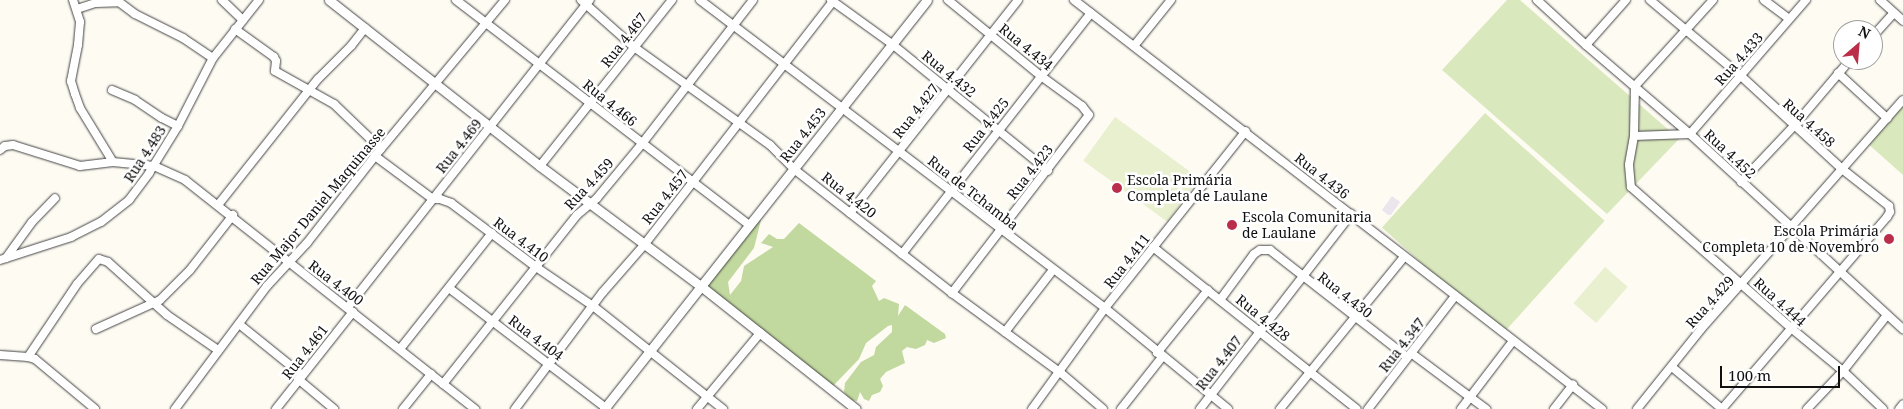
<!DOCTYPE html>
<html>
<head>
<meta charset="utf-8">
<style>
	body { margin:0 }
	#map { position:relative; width:1903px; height:409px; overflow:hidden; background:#fefbf3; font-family:"Noto Serif",serif }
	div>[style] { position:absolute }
	.industrial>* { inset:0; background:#ebe5ee }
	.green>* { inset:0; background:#dae8be; transform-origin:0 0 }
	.forest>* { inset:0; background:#c1d89e }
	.pitch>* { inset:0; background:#e9f0cf; transform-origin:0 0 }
	.roads { filter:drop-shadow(0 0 1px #434343) drop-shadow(0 0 1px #434343) }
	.minor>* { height:8px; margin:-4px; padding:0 4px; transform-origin:4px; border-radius:4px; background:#fff }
	.tertiary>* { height:9px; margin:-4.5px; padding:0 4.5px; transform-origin:4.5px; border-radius:4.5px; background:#fff }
	.dots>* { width:14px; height:14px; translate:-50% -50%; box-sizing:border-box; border:2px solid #fff; border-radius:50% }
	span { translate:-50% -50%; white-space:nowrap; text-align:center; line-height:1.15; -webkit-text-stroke:5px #fff; paint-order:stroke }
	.street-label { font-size:14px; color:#101010 }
	.poi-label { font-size:14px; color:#101010 }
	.left { translate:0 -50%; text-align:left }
	.right { translate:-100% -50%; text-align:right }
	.north { position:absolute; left:1833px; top:20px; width:50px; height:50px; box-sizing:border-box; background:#fff; border:1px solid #9f9f9f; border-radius:50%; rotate:27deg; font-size:14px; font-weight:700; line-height:20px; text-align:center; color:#101010 }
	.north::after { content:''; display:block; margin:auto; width:18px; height:22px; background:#ba2e4a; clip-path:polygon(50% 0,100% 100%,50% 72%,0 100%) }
	.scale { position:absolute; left:1720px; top:366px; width:120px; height:22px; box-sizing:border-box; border:2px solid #101010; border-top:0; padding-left:6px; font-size:15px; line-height:18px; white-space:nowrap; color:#101010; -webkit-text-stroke:4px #fff; paint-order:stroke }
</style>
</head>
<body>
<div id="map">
	<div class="industrial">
		<i style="clip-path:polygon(1392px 196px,1400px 202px,1391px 215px,1388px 215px,1382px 210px)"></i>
	</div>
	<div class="green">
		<i style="clip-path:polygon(1507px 0,1520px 0,1679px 139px,1607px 214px,1442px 70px)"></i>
		<i style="clip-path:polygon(1903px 100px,1903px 175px,1866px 142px)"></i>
		<i style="left:1485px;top:113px;width:161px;height:154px;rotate:42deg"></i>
	</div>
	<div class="forest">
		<i style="clip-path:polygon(757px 219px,761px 220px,754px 248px,728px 282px,730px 295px,741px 281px,744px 266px,773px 247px,761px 243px,769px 234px,777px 239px,784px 239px,799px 223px,876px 281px,872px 286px,879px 301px,884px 298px,899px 304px,898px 316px,905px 305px,945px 334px,946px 338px,934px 343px,927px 340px,925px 345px,916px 349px,907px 347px,902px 351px,905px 363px,886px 372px,880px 379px,883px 386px,880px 392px,872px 395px,869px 401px,864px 399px,860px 392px,857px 401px,850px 400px,844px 392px,845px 383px,861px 362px,874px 355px,876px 347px,892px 332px,892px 325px,888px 326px,866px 343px,859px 359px,833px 386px,703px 285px)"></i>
	</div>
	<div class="pitch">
		<i style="left:1115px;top:117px;width:104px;height:54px;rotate:36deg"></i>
		<i style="left:1605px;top:267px;width:30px;height:48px;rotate:41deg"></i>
	</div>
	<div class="roads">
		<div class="minor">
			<i style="left:73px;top:0;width:23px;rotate:72deg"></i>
			<i style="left:80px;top:22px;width:23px;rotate:95deg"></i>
			<i style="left:78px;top:45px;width:37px;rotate:101deg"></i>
			<i style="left:71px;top:81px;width:14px;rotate:73deg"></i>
			<i style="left:75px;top:94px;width:15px;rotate:70deg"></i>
			<i style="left:80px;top:108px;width:63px;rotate:58.6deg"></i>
			<i style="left:113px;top:162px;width:41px;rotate:5.6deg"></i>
			<i style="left:154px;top:166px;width:34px;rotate:24deg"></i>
			<i style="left:185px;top:180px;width:370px;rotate:38.3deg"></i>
			<i style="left:222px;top:0;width:29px;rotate:44deg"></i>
			<i style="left:456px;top:0;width:369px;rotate:37.5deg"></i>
			<i style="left:581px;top:0;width:71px;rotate:41.6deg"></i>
			<i style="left:634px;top:47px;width:168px;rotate:35.8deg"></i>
			<i style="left:770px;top:145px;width:34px;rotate:45deg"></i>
			<i style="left:794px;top:169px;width:201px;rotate:38.1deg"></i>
			<i style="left:952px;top:293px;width:135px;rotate:36.3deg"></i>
			<i style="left:1061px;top:373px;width:55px;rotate:40.6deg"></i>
			<i style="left:700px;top:0;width:509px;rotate:37.25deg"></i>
			<i style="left:1105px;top:308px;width:159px;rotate:39.4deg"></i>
			<i style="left:831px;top:0;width:75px;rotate:35.8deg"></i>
			<i style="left:892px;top:44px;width:201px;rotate:39.1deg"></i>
			<i style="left:948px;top:0;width:120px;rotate:39.3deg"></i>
			<i style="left:1041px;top:76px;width:51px;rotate:36.2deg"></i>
			<i style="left:1082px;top:106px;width:11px;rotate:52deg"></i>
			<i style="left:1089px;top:115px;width:225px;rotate:127.6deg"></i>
			<i style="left:1074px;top:0;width:668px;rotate:37.76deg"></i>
			<i style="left:1537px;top:0;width:67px;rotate:42.6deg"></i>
			<i style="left:1586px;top:45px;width:137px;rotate:40.6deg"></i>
			<i style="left:1690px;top:134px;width:289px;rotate:42.5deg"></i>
			<i style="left:1650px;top:0;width:119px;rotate:39.9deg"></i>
			<i style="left:1741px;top:76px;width:137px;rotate:42.6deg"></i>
			<i style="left:1842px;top:169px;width:60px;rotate:38.2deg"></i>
			<i style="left:1889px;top:206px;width:6px;rotate:81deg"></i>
			<i style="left:1890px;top:212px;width:6px;rotate:121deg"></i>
			<i style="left:1887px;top:217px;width:253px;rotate:130.7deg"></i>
			<i style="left:1764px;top:0;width:31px;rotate:37deg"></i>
			<i style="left:1806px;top:0;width:177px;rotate:130.9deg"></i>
			<i style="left:1690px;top:134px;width:56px;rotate:178deg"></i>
			<i style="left:1634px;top:136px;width:29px;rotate:100deg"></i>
			<i style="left:1629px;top:165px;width:22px;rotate:85deg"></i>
			<i style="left:1631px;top:187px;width:213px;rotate:41.4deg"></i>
			<i style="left:1791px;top:328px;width:67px;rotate:39.6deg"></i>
			<i style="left:1843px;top:371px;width:55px;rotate:43.5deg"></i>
			<i style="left:1880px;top:0;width:31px;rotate:42deg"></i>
			<i style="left:77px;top:9px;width:20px;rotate:-18deg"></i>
			<i style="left:96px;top:3px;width:23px;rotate:-2deg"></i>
			<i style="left:119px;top:2px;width:20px;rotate:37deg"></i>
			<i style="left:135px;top:14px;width:54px;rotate:26.6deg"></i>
			<i style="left:183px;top:38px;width:36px;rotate:34deg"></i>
			<i style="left:235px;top:29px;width:48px;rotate:35.7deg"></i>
			<i style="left:274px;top:57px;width:4px;rotate:63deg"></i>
			<i style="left:276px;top:61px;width:10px;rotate:96deg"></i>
			<i style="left:275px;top:71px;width:68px;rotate:29.2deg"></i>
			<i style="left:334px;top:104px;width:65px;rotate:43.8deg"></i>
			<i style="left:1873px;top:36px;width:31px;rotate:-48deg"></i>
			<i style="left:1586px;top:45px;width:60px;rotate:-48.4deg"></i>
			<i style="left:1134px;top:46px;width:59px;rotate:-51.2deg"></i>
			<i style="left:1838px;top:73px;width:67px;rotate:42.6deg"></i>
			<i style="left:112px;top:90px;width:25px;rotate:23deg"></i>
			<i style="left:135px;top:100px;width:32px;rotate:34deg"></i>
			<i style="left:162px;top:118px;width:18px;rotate:27deg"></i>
			<i style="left:1634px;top:136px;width:50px;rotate:-88.9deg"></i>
			<i style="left:1635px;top:86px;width:116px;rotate:-47.8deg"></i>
			<i style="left:0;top:150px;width:6px;rotate:-39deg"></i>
			<i style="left:5px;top:146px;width:8px;rotate:-7deg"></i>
			<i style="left:13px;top:145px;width:70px;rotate:17.4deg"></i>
			<i style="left:80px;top:166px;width:33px;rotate:-7deg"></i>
			<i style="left:375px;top:156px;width:72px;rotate:36.6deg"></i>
			<i style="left:433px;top:199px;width:7px"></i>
			<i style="left:440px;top:199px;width:12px;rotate:20deg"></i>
			<i style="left:451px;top:203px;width:106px;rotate:37deg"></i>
			<i style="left:536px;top:267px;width:69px;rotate:34.4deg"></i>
			<i style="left:593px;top:306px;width:166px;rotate:38.4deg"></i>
			<i style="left:540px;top:166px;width:212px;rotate:-51.5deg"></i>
			<i style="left:1741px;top:182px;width:77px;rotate:-46.6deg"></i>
			<i style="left:1794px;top:126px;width:87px;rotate:-49.7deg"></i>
			<i style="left:218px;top:205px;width:161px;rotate:-51.6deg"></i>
			<i style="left:318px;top:79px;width:47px;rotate:-45deg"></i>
			<i style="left:351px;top:46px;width:23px;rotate:-52deg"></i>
			<i style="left:850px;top:213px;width:271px;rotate:-51.7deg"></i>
			<i style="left:1153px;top:247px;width:260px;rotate:38.5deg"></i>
			<i style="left:902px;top:254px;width:306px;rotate:-51.9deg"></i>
			<i style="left:6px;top:258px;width:44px;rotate:-54.2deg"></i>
			<i style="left:32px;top:222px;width:33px;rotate:-46deg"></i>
			<i style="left:0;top:260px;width:75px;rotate:-17.9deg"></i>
			<i style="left:71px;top:237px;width:34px;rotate:-27deg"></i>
			<i style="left:101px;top:222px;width:36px;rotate:-38deg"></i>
			<i style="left:129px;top:200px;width:34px;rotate:-53deg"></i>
			<i style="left:149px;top:173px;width:55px;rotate:-58.3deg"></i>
			<i style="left:178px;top:126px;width:76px;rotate:-62.8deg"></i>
			<i style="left:213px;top:58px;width:74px;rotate:-51.6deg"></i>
			<i style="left:449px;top:288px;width:199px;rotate:37.4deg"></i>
			<i style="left:1220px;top:300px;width:57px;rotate:-53.5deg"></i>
			<i style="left:1254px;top:254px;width:7px;rotate:-34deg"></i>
			<i style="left:1260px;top:250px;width:10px"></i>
			<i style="left:1270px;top:250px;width:174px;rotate:38deg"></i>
			<i style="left:348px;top:307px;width:391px;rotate:-51.8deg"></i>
			<i style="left:239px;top:324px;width:81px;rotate:39deg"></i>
			<i style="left:96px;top:329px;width:70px;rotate:-24.4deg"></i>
			<i style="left:160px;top:300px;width:42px;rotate:-45deg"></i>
			<i style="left:190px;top:270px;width:70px;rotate:-52deg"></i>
			<i style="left:1005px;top:332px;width:78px;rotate:-52.3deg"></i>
			<i style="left:400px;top:349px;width:148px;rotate:-51.6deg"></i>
			<i style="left:1157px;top:353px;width:81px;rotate:-51deg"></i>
			<i style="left:1411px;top:353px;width:94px;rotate:36.7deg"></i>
			<i style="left:0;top:355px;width:28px;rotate:4deg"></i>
			<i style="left:28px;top:357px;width:7px;rotate:16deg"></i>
			<i style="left:35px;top:359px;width:78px;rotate:39.8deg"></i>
			<i style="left:28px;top:357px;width:88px;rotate:-56.1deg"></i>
			<i style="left:77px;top:284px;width:33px;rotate:-49deg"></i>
			<i style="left:99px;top:259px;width:9px;rotate:18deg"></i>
			<i style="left:108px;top:262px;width:79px;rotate:41.9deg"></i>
			<i style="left:167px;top:315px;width:62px;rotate:34.5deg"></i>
			<i style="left:1672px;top:367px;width:65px;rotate:40deg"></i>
			<i style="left:298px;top:379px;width:47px;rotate:39.8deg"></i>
			<i style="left:443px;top:384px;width:216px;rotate:-51.6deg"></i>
			<i style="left:577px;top:215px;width:26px;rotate:-40deg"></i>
			<i style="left:597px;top:198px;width:69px;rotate:-50.3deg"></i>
			<i style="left:641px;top:145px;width:183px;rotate:-52.3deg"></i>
			<i style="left:175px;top:409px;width:154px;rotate:-53.2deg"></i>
			<i style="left:267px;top:286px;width:59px;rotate:-47.1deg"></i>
			<i style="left:307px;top:243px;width:110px;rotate:-52deg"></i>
			<i style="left:375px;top:156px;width:203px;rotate:-50.2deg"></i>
			<i style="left:276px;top:409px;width:124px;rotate:-51.6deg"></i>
			<i style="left:403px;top:409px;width:45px;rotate:-51.3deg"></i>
			<i style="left:515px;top:409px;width:146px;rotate:-53.1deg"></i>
			<i style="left:603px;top:292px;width:62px;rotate:-48.9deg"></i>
			<i style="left:644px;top:245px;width:310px;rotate:-52.2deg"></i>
			<i style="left:697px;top:409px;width:99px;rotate:-50.3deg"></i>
			<i style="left:1032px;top:409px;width:125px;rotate:-54.1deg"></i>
			<i style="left:1105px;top:308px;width:226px;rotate:-51.5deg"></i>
			<i style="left:1121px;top:409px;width:66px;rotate:-51.7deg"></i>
			<i style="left:1200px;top:409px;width:247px;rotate:-52.2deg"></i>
			<i style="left:1280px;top:409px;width:196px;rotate:-50.8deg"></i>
			<i style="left:1368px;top:409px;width:143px;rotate:-52.4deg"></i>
			<i style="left:1461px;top:409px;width:86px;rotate:-52.6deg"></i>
			<i style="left:1554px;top:409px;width:31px;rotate:-52deg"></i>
			<i style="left:1637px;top:409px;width:102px;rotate:-51.3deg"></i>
			<i style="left:1701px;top:329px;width:305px;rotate:-48.6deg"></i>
			<i style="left:1807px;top:409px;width:52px;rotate:-46.5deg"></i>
			<i style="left:1843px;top:371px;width:71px;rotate:-51.8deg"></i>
		</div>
		<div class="tertiary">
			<i style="left:329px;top:0;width:268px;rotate:38.2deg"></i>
			<i style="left:540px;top:166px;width:202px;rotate:36.8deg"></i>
			<i style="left:702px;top:287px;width:196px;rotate:38.4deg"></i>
			<i style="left:604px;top:409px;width:521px;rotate:-51.7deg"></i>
			<i style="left:1899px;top:409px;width:6px;rotate:-51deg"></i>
		</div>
	</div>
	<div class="dots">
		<i style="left:1117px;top:188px;background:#ba2e4a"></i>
		<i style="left:1232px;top:225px;background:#ba2e4a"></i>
		<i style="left:1889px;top:239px;background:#ba2e4a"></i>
	</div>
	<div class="street-label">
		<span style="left:624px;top:40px;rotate:-52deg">Rua 4.467</span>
		<span style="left:1026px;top:47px;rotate:39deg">Rua 4.434</span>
		<span style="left:1739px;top:59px;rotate:-49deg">Rua 4.433</span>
		<span style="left:949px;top:74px;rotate:39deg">Rua 4.432</span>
		<span style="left:610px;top:103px;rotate:39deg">Rua 4.466</span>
		<span style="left:916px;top:111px;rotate:-52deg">Rua 4.427</span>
		<span style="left:1809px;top:123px;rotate:42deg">Rua 4.458</span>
		<span style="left:986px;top:125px;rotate:-52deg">Rua 4.425</span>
		<span style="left:803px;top:135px;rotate:-52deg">Rua 4.453</span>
		<span style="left:459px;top:146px;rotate:-52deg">Rua 4.469</span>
		<span style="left:145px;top:154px;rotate:-57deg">Rua 4.483</span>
		<span style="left:1730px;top:154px;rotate:43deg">Rua 4.452</span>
		<span style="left:1030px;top:172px;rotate:-52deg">Rua 4.423</span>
		<span style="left:1322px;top:176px;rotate:38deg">Rua 4.436</span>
		<span style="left:589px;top:184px;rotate:-47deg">Rua 4.459</span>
		<span style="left:973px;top:193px;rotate:38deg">Rua de Tchamba</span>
		<span style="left:849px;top:195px;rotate:38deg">Rua 4.420</span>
		<span style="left:665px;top:197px;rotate:-52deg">Rua 4.457</span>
		<span style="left:318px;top:206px;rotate:-50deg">Rua Major Daniel Maquinasse</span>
		<span style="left:521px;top:240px;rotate:37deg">Rua 4.410</span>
		<span style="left:1127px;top:261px;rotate:-52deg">Rua 4.411</span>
		<span style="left:336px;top:283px;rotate:37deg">Rua 4.400</span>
		<span style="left:1345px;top:295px;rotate:38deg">Rua 4.430</span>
		<span style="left:1710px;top:302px;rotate:-48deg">Rua 4.429</span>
		<span style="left:1780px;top:302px;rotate:42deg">Rua 4.444</span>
		<span style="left:1263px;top:318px;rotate:39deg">Rua 4.428</span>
		<span style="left:536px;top:338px;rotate:37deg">Rua 4.404</span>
		<span style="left:1402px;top:345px;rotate:-52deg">Rua 4.347</span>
		<span style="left:305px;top:352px;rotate:-52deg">Rua 4.461</span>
		<span style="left:1219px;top:363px;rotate:-52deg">Rua 4.407</span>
	</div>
	<div class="poi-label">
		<span class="left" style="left:1127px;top:188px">Escola Primária<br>Completa de Laulane</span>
		<span class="left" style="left:1242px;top:225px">Escola Comunitaria<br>de Laulane</span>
		<span class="right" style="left:1879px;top:239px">Escola Primária<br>Completa 10 de Novembro</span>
	</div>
	<div class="north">N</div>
	<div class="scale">100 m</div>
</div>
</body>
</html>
